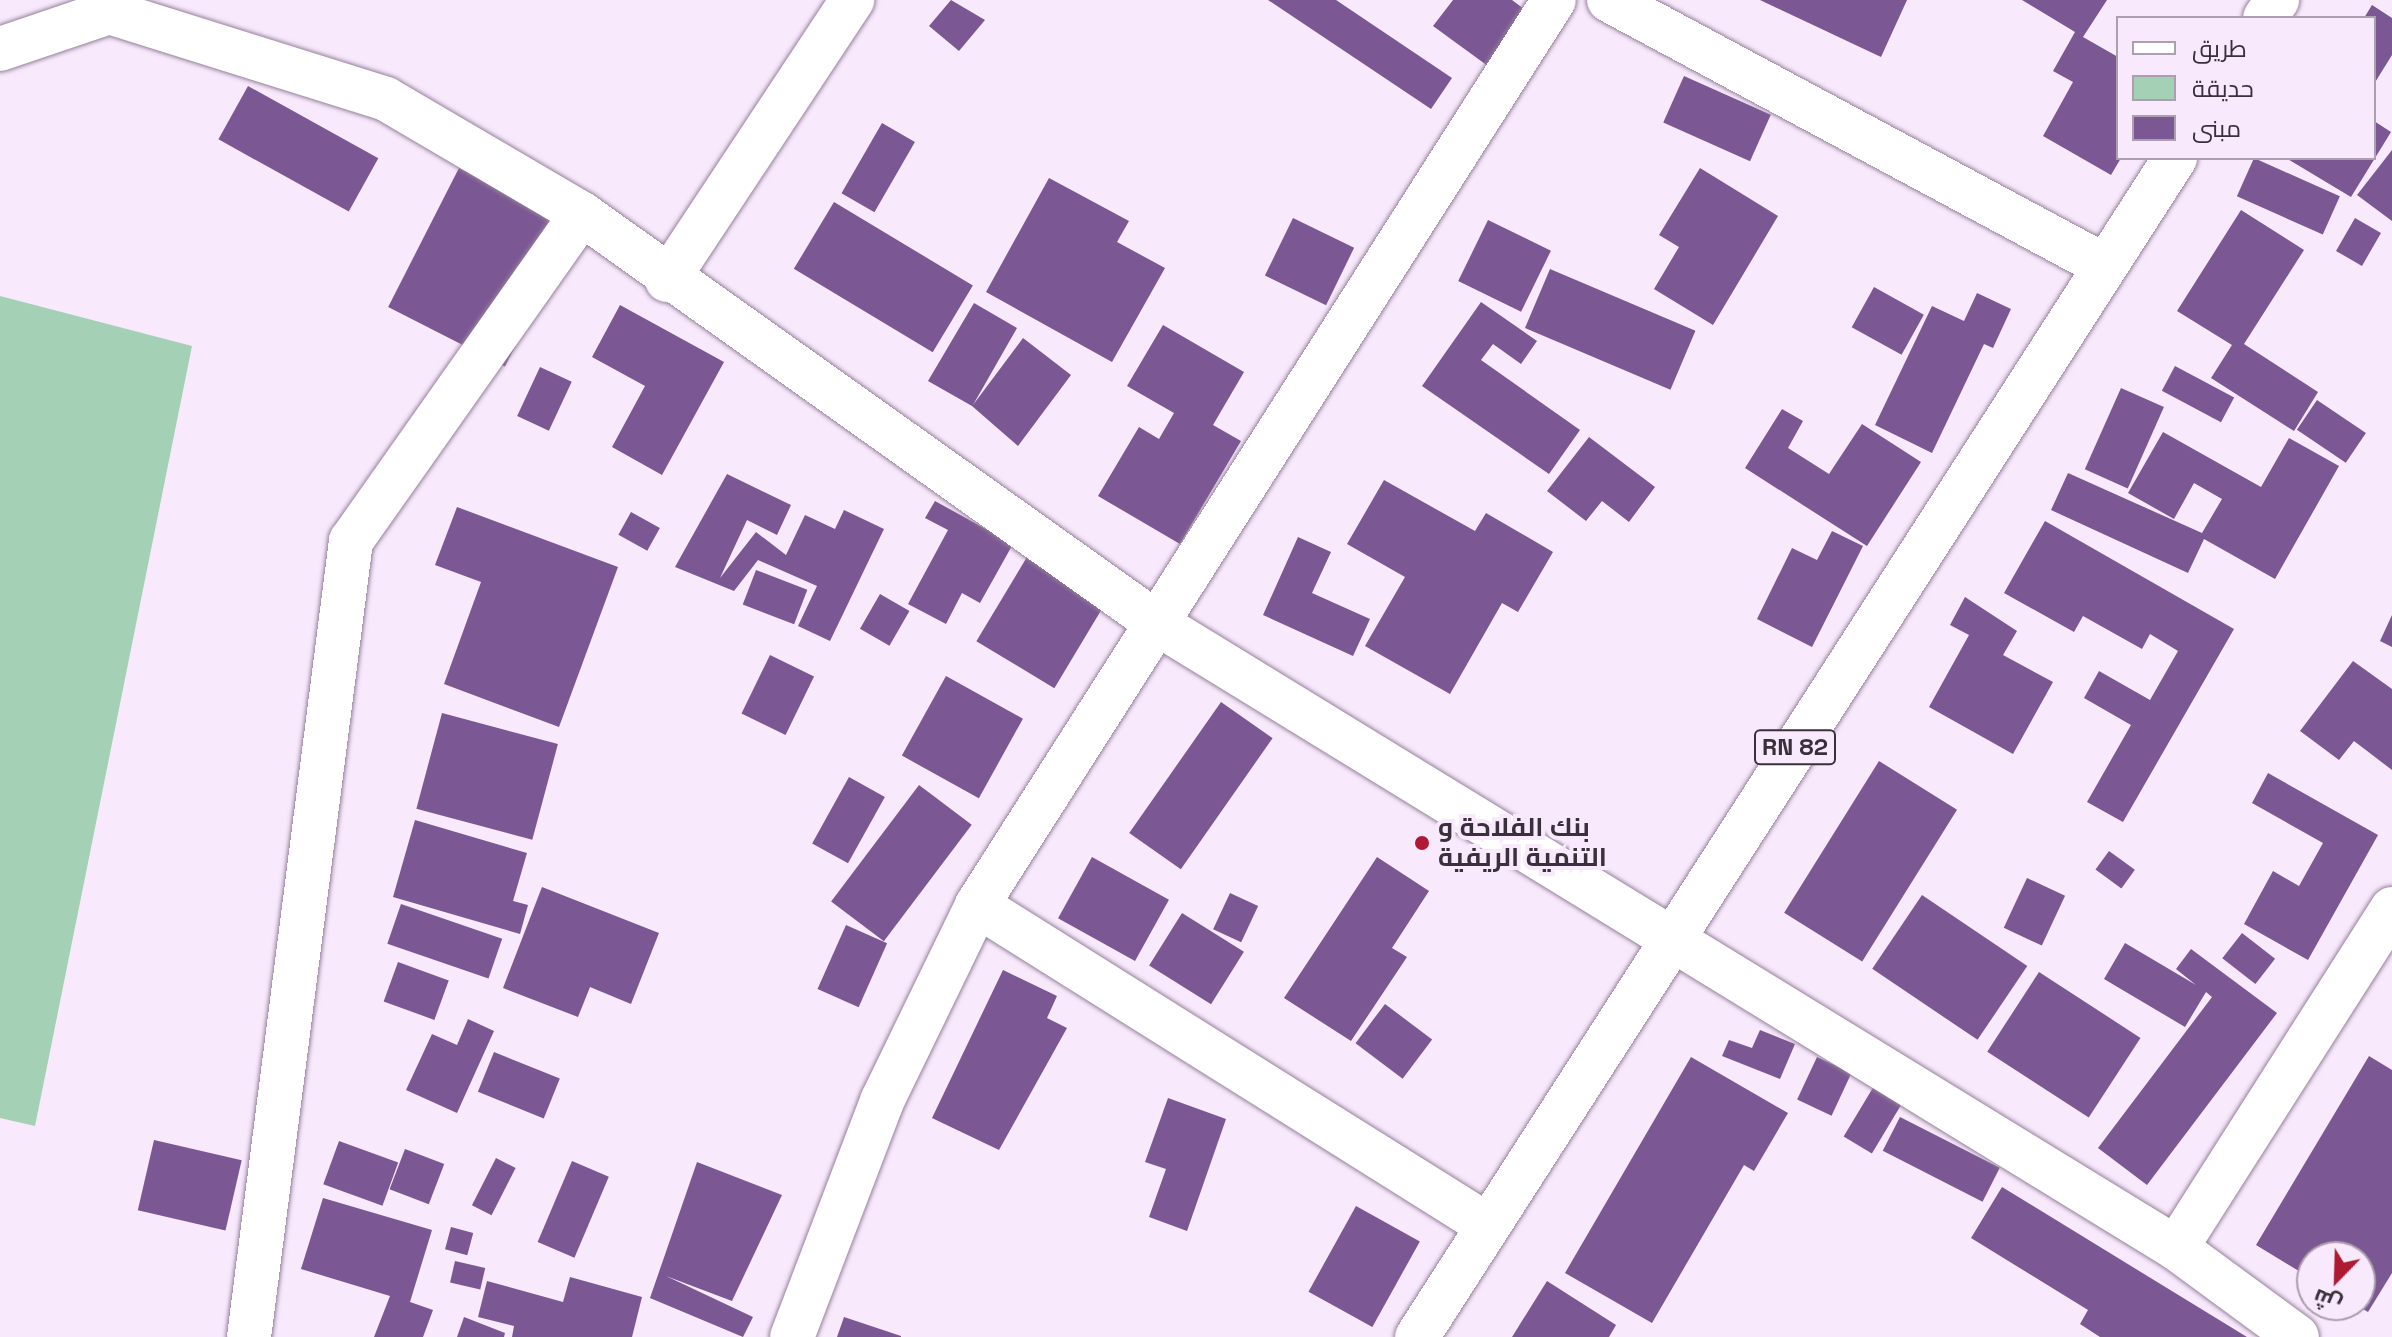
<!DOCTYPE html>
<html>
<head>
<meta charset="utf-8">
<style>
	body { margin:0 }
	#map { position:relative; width:2392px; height:1337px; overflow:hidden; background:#f8e9fc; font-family:"Space Grotesk",Cairo,sans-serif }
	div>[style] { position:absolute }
	.green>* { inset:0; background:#a4d1b5 }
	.building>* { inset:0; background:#7b5794; transform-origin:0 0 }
	.roads { filter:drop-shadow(0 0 2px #96809c) drop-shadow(0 0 2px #96809c) }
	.minor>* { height:44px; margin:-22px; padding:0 22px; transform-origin:22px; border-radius:22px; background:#fff }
	.primary>* { height:44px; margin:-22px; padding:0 22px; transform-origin:22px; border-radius:22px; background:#fff }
	.dots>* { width:22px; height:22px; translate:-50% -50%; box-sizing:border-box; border:4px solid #f8e9fc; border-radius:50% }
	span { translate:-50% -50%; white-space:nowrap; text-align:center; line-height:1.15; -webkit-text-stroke:8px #f8e9fc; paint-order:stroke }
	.shield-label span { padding:2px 6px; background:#f8e9fc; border:2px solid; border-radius:6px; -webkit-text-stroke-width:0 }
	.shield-label { font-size:24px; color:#3a303c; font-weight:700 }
	.poi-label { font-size:26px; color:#3a303c; font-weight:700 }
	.left { translate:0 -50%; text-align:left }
	.legend { position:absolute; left:2116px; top:16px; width:260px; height:144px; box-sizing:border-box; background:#f8e9fc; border:2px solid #ac9faf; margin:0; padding:10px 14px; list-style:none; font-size:24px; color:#3a303c }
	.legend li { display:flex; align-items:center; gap:16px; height:40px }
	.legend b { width:40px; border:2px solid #ac9faf }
	.north { position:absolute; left:2296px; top:1241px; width:80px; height:80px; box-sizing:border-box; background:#f8e9fc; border:2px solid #ac9faf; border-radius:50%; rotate:203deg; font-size:22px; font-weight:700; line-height:32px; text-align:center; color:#3a303c }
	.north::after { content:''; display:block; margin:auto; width:28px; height:36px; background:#ae1a31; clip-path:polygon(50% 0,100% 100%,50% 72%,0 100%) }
</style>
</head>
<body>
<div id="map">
	<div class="green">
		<i style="clip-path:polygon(0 296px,192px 346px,35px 1126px,0 1118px)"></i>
	</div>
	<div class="building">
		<i style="clip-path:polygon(951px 0,985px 20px,959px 51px,929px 26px)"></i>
		<i style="clip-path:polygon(1268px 0,1336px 0,1452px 78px,1431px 109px)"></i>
		<i style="clip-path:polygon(1453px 0,1512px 0,1532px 15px,1492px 69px,1433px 26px)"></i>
		<i style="clip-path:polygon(1760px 0,1907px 0,1881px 57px)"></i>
		<i style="clip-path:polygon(2022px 0,2107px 0,2083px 37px,2118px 57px,2121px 158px,2111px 175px,2043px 136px,2073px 82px,2053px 71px,2075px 32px)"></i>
		<i style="clip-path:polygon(2372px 5px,2392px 18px,2392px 55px,2374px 84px,2374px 18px,2364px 18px)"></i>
		<i style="left:1684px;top:76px;width:95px;height:51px;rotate:24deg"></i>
		<i style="left:248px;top:86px;width:149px;height:61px;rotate:29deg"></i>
		<i style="clip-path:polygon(2374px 121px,2391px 132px,2351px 197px,2286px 158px,2374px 158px)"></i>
		<i style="left:882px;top:123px;width:38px;height:81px;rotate:30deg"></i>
		<i style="clip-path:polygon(2392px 150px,2392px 221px,2357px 195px)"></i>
		<i style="left:2254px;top:158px;width:94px;height:42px;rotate:24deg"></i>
		<i style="left:459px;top:168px;width:131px;height:156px;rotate:27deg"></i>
		<i style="clip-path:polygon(1700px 168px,1778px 216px,1713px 325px,1654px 289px,1679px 247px,1659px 235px)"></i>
		<i style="clip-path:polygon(1049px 178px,1129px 221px,1117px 242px,1165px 268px,1112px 362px,986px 292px)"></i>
		<i style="left:834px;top:202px;width:162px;height:78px;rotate:31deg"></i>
		<i style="clip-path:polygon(2241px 210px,2304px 250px,2244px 344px,2318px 392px,2294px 431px,2211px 378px,2232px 345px,2177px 311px)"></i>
		<i style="left:1293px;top:218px;width:68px;height:64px;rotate:26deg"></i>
		<i style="left:2355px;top:218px;width:30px;height:38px;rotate:30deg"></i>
		<i style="left:1488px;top:220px;width:70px;height:68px;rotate:26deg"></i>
		<i style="left:1550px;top:269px;width:158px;height:64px;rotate:23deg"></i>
		<i style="left:1874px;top:287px;width:57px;height:46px;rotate:29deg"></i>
		<i style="clip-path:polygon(1977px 293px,2011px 309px,1993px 348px,1984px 344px,1932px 453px,1875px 425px,1932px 306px,1964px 321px)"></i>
		<i style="clip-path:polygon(1481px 302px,1537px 341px,1521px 364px,1493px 344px,1481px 360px,1580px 430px,1549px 474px,1422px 386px)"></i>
		<i style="clip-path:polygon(974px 303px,1017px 328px,973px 405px,1023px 338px,1071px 375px,1018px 446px,972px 406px,928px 381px)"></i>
		<i style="clip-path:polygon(620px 305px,724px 362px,662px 475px,612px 447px,645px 386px,592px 357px)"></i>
		<i style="clip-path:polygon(1163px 325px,1244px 372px,1213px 425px,1241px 441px,1180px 544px,1098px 496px,1139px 427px,1159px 439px,1174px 413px,1127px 386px)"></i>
		<i style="left:2175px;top:366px;width:67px;height:28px;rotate:28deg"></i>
		<i style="left:540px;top:367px;width:35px;height:54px;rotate:25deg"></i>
		<i style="left:2121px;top:388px;width:47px;height:89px;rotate:24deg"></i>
		<i style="left:2317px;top:400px;width:59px;height:36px;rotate:34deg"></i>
		<i style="clip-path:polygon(1782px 409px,1803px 421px,1788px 448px,1829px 474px,1862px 424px,1921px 462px,1867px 546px,1745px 468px)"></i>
		<i style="clip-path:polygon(2163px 432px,2261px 487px,2289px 438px,2339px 466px,2275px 579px,2204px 539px,2188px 573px,2051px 510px,2068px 473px,2202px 533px,2222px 499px,2194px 483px,2174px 519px,2128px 493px)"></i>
		<i style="clip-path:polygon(1589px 437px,1655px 487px,1629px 522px,1602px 501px,1586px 521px,1547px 491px)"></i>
		<i style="clip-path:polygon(727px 474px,791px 505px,777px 535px,747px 520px,720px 578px,756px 532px,786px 555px,805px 515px,835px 529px,844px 510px,884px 529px,830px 641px,798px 626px,817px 586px,758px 560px,734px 591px,675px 567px)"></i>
		<i style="clip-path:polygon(1384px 480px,1475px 531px,1486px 513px,1553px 552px,1518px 612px,1502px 603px,1450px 694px,1365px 646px,1405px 577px,1347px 544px)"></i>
		<i style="clip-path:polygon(935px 501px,1013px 544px,980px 603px,962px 593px,946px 624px,908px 604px,948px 530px,925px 518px)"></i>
		<i style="clip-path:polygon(457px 507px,618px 567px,559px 727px,444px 684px,481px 582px,435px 565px)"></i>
		<i style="left:631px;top:512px;width:33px;height:26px;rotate:29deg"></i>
		<i style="clip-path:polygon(2045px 521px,2234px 629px,2123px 822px,2087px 802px,2131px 725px,2084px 698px,2099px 671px,2150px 700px,2178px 651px,2150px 634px,2142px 649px,2083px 616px,2074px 632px,2004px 593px)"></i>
		<i style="clip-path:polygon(1832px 531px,1863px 546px,1812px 647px,1757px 619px,1792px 548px,1817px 560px)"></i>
		<i style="clip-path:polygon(1298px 537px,1331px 552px,1312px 593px,1370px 619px,1353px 656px,1263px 615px)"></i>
		<i style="left:1033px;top:547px;width:91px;height:110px;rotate:31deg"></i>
		<i style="left:756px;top:570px;width:55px;height:37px;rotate:21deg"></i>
		<i style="left:880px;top:594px;width:34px;height:40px;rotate:30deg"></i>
		<i style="clip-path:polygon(1965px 597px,2017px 631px,2003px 655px,2053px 682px,2013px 754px,1929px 707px,1969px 635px,1950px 625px)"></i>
		<i style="clip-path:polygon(2392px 615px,2392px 647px,2380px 641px)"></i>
		<i style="left:770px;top:655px;width:49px;height:65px;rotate:26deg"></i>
		<i style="clip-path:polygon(2353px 661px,2392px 689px,2392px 770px,2354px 741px,2339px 760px,2300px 731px)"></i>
		<i style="left:946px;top:676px;width:88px;height:91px;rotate:29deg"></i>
		<i style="left:1221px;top:702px;width:63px;height:160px;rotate:35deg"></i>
		<i style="left:442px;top:713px;width:120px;height:99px;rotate:15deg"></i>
		<i style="left:1879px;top:761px;width:92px;height:179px;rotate:32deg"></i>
		<i style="clip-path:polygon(2268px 773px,2378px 835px,2308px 960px,2244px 924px,2273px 871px,2299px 886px,2323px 843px,2252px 803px)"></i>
		<i style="left:849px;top:777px;width:41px;height:76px;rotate:29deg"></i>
		<i style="left:919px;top:785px;width:66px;height:146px;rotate:37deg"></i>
		<i style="clip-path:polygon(415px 820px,527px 853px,513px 901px,528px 905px,520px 934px,393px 897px)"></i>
		<i style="left:2109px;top:851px;width:32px;height:23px;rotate:36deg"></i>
		<i style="left:1092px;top:857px;width:88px;height:70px;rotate:29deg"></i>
		<i style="clip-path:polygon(1377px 857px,1429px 891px,1392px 948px,1407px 957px,1351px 1041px,1284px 998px)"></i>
		<i style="left:2027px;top:878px;width:42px;height:55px;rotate:25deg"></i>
		<i style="clip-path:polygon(542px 887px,659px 933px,631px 1004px,590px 987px,578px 1017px,503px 988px)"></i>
		<i style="left:1230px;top:893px;width:31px;height:40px;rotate:25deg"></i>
		<i style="left:1922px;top:895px;width:127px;height:89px;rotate:34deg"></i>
		<i style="left:401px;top:904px;width:107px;height:42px;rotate:19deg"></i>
		<i style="left:1182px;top:913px;width:73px;height:62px;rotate:32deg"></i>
		<i style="left:846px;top:925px;width:45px;height:70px;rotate:24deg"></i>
		<i style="left:2242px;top:933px;width:42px;height:32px;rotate:38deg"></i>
		<i style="clip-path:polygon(2125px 943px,2196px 985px,2176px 969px,2191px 949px,2277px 1013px,2147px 1185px,2098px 1148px,2212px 997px,2206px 992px,2185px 1027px,2104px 979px)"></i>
		<i style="left:398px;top:962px;width:54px;height:42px;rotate:20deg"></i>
		<i style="clip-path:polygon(1003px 970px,1057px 996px,1047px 1018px,1067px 1028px,999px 1150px,932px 1118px)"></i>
		<i style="left:2039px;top:972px;width:121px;height:95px;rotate:33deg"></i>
		<i style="left:1385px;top:1004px;width:59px;height:49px;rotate:37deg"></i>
		<i style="clip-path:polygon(468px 1019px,494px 1031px,457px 1113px,406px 1090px,432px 1034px,457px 1045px)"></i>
		<i style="clip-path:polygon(1760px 1030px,1795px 1044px,1780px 1079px,1722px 1056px,1729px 1040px,1752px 1048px)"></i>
		<i style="left:494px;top:1052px;width:71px;height:43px;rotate:22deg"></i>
		<i style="clip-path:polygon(2369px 1056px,2392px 1070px,2392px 1273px,2368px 1312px,2356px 1305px,2360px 1257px,2312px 1257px,2312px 1279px,2256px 1245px)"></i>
		<i style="clip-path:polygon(1691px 1057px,1788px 1113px,1754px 1171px,1744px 1165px,1652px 1323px,1565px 1273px)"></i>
		<i style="left:1817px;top:1057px;width:38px;height:47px;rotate:25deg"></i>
		<i style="left:1874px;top:1086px;width:33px;height:59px;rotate:31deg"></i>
		<i style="clip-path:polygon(1168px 1098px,1226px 1119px,1187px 1231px,1149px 1217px,1166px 1169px,1145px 1162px)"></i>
		<i style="left:1900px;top:1117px;width:112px;height:38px;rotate:27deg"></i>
		<i style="left:154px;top:1140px;width:90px;height:72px;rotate:13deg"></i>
		<i style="left:339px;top:1141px;width:63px;height:46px;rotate:20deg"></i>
		<i style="left:405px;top:1149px;width:42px;height:43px;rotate:21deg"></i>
		<i style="left:496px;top:1158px;width:22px;height:53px;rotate:27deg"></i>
		<i style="left:572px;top:1161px;width:40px;height:88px;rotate:23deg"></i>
		<i style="clip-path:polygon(697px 1162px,782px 1195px,732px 1301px,666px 1276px,753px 1317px,743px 1337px,650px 1298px)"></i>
		<i style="clip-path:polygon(2002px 1187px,2247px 1337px,2100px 1337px,2080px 1324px,2088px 1310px,1971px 1238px)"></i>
		<i style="clip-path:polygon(323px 1198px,432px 1230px,410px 1302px,433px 1310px,423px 1337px,374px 1337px,390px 1296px,301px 1269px)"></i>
		<i style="left:1356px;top:1206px;width:73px;height:98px;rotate:29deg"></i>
		<i style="left:451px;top:1227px;width:23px;height:23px;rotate:15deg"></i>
		<i style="left:455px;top:1261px;width:31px;height:22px;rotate:13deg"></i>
		<i style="clip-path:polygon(570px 1277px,642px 1297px,632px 1337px,512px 1337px,514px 1326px,478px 1317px,487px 1281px,563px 1302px)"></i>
		<i style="clip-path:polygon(1547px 1281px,1616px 1325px,1609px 1337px,1512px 1337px)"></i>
		<i style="clip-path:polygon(464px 1317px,505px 1333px,504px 1337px,457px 1337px)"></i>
		<i style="clip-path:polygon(844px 1317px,901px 1336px,901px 1337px,837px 1337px)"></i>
	</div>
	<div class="roads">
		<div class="minor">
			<i style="left:1609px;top:0;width:563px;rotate:28.2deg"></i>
			<i style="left:0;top:49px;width:115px;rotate:-18.7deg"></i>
			<i style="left:109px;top:12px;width:290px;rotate:17.4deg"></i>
			<i style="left:386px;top:99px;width:227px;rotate:30.4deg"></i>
			<i style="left:582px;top:214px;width:707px;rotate:35.44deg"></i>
			<i style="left:1158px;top:624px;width:1194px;rotate:31.51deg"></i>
			<i style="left:2176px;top:1248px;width:150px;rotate:36.3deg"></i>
			<i style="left:667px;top:280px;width:336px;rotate:-56.5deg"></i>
			<i style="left:977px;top:905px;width:602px;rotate:32.11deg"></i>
			<i style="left:2176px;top:1248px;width:402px;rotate:-57.5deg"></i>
			<i style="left:249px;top:1337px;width:803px;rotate:-82.7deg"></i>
			<i style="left:351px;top:541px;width:400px;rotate:-54.8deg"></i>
			<i style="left:792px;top:1337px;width:253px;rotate:-69.1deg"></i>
			<i style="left:882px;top:1101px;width:218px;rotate:-64.1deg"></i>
			<i style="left:977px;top:905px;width:1073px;rotate:-57.48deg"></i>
		</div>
		<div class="primary">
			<i style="left:2265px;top:18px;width:22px;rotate:-56deg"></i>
			<i style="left:1417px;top:1337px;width:1402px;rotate:-57.26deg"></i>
		</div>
	</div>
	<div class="dots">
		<i style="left:1422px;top:843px;background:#ae1a31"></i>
	</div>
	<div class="shield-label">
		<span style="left:1795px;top:747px">RN 82</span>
	</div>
	<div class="poi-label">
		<span class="left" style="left:1438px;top:843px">بنك الفلاحة و<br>التنمية الريفية</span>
	</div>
	<ul class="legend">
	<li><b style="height:10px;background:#fff"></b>طريق</li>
	<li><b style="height:22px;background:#a4d1b5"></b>حديقة</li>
	<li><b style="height:22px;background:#7b5794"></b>مبنى</li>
	</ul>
	<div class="north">ش</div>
</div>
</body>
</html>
